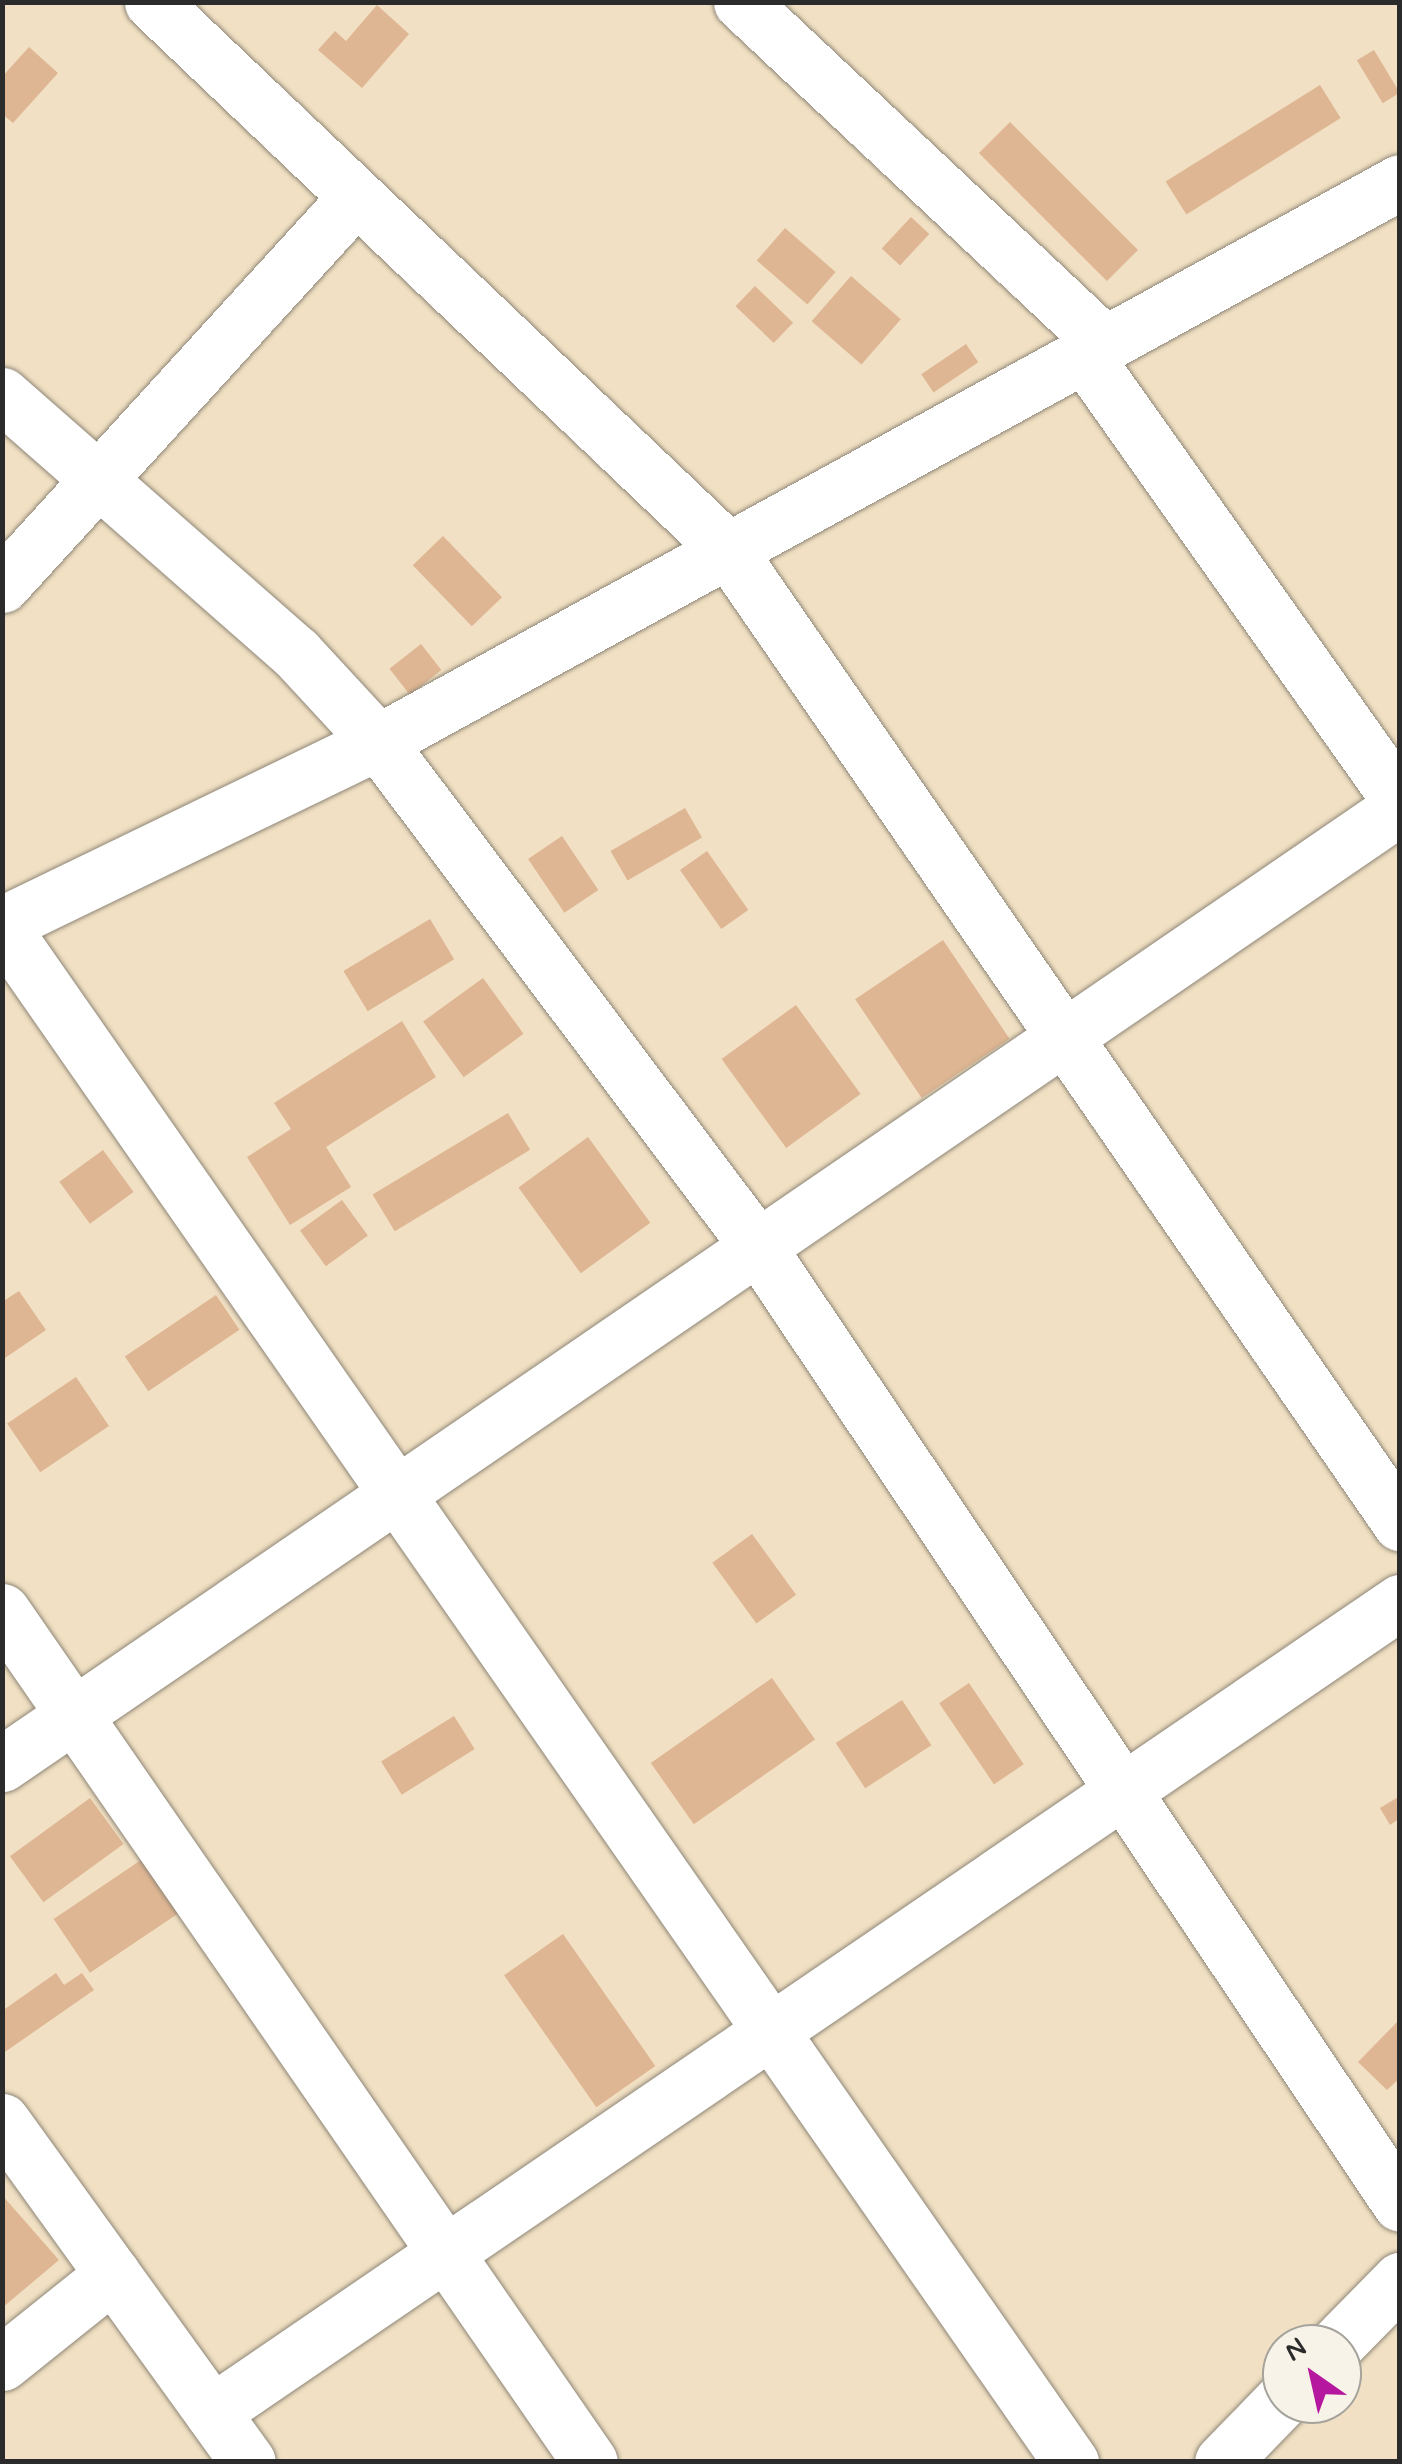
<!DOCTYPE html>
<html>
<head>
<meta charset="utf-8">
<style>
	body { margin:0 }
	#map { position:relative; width:1402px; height:2464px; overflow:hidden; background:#f1e0c3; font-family:Mynerve,sans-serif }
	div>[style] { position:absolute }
	.building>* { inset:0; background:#dfb693; transform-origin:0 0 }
	.roads { filter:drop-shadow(0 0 2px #8e8677) drop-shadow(0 0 2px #8e8677) }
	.minor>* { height:55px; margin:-27.5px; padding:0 27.5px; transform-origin:27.5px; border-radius:27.5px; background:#fff }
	span { translate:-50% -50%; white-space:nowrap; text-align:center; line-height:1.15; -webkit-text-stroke:8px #f7f3e8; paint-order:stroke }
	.frame { position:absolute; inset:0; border:5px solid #2b2b2b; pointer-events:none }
	.north { position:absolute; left:1262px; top:2324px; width:100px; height:100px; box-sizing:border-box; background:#f7f3e8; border:2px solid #a5a39c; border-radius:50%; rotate:326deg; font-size:28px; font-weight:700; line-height:40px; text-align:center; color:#2b2b2b }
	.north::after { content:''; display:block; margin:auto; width:35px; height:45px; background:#b5179e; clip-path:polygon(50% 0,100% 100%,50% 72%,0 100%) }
</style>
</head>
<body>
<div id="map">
	<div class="building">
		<i style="clip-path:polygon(377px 5px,409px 34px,362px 88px,318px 50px,335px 31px,346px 41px)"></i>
		<i style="clip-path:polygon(29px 47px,58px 73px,13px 123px,2px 114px,2px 77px)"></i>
		<i style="left:1374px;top:50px;width:50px;height:20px;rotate:59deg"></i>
		<i style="left:1320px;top:85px;width:39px;height:182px;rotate:58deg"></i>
		<i style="left:1010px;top:122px;width:181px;height:44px;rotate:45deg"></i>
		<i style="left:911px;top:217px;width:25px;height:43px;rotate:43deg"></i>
		<i style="left:785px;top:228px;width:67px;height:43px;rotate:41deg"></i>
		<i style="left:851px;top:276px;width:66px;height:60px;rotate:41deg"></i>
		<i style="left:755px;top:286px;width:53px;height:28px;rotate:44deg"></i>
		<i style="left:966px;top:344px;width:22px;height:54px;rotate:56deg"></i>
		<i style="left:443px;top:536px;width:85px;height:42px;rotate:46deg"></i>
		<i style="left:421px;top:644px;width:33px;height:40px;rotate:52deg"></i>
		<i style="left:685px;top:808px;width:34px;height:86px;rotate:60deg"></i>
		<i style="left:562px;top:836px;width:65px;height:41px;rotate:56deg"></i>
		<i style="left:707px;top:851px;width:72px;height:33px;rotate:55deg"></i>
		<i style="left:430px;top:919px;width:47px;height:101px;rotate:59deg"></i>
		<i style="left:943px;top:940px;width:119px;height:106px;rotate:56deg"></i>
		<i style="left:483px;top:978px;width:69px;height:74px;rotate:54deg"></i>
		<i style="left:796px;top:1005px;width:110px;height:92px;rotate:54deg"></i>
		<i style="clip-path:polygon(402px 1021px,436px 1077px,326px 1147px,351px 1187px,290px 1225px,247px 1157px,291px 1129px,274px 1103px)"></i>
		<i style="left:508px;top:1113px;width:43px;height:158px;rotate:59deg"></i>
		<i style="left:588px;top:1137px;width:106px;height:86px;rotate:54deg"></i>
		<i style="left:103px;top:1150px;width:52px;height:54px;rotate:54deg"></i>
		<i style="left:342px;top:1200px;width:44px;height:52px;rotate:54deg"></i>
		<i style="clip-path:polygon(19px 1291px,46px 1330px,2px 1360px,2px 1302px)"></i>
		<i style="left:216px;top:1295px;width:42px;height:110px;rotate:56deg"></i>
		<i style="left:76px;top:1377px;width:59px;height:83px;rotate:56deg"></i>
		<i style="left:752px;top:1534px;width:75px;height:49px;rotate:54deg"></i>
		<i style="left:772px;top:1678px;width:75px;height:148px;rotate:55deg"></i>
		<i style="left:969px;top:1683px;width:98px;height:36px;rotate:56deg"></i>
		<i style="left:902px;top:1700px;width:54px;height:79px;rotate:57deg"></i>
		<i style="left:454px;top:1716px;width:39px;height:86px;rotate:58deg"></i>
		<i style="clip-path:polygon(1400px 1796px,1400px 1818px,1390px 1825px,1380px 1808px)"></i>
		<i style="left:90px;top:1798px;width:57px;height:99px;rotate:54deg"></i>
		<i style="left:144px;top:1858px;width:65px;height:109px;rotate:56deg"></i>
		<i style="left:563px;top:1934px;width:161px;height:72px;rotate:55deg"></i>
		<i style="clip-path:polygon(56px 1973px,64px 1985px,82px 1973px,94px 1990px,2px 2054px,2px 2011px)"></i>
		<i style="clip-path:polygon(1400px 2019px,1400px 2078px,1387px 2090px,1358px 2062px)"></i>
		<i style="clip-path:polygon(2px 2195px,59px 2260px,2px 2308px)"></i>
	</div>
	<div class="roads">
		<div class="minor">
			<i style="left:152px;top:2px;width:795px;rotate:43.57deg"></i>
			<i style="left:728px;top:550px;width:1183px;rotate:55.37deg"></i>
			<i style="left:741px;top:2px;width:499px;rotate:43.2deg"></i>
			<i style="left:1084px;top:355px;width:547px;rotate:54.68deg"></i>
			<i style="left:2px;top:395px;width:391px;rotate:41.3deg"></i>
			<i style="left:296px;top:653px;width:121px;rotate:47.3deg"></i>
			<i style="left:378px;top:742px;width:632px;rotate:53.04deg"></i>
			<i style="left:758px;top:1247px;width:1152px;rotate:56.14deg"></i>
			<i style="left:2px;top:585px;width:525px;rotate:-47.62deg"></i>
			<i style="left:2px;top:924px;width:418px;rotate:-25.8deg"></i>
			<i style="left:378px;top:742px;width:1165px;rotate:-28.72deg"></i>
			<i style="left:2px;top:927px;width:1871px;rotate:55.15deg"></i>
			<i style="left:2px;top:1611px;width:1034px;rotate:55.36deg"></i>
			<i style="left:2px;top:1764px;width:1694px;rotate:-34.39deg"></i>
			<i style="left:2px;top:2121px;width:420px;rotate:54.2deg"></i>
			<i style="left:1337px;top:2344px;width:90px;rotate:-45.5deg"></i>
			<i style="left:2px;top:2363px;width:142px;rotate:-38.7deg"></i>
			<i style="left:212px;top:2412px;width:1438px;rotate:-34.29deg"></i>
			<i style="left:1222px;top:2462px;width:86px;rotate:-45.9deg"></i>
		</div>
	</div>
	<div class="frame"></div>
	<div class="north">N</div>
</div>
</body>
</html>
